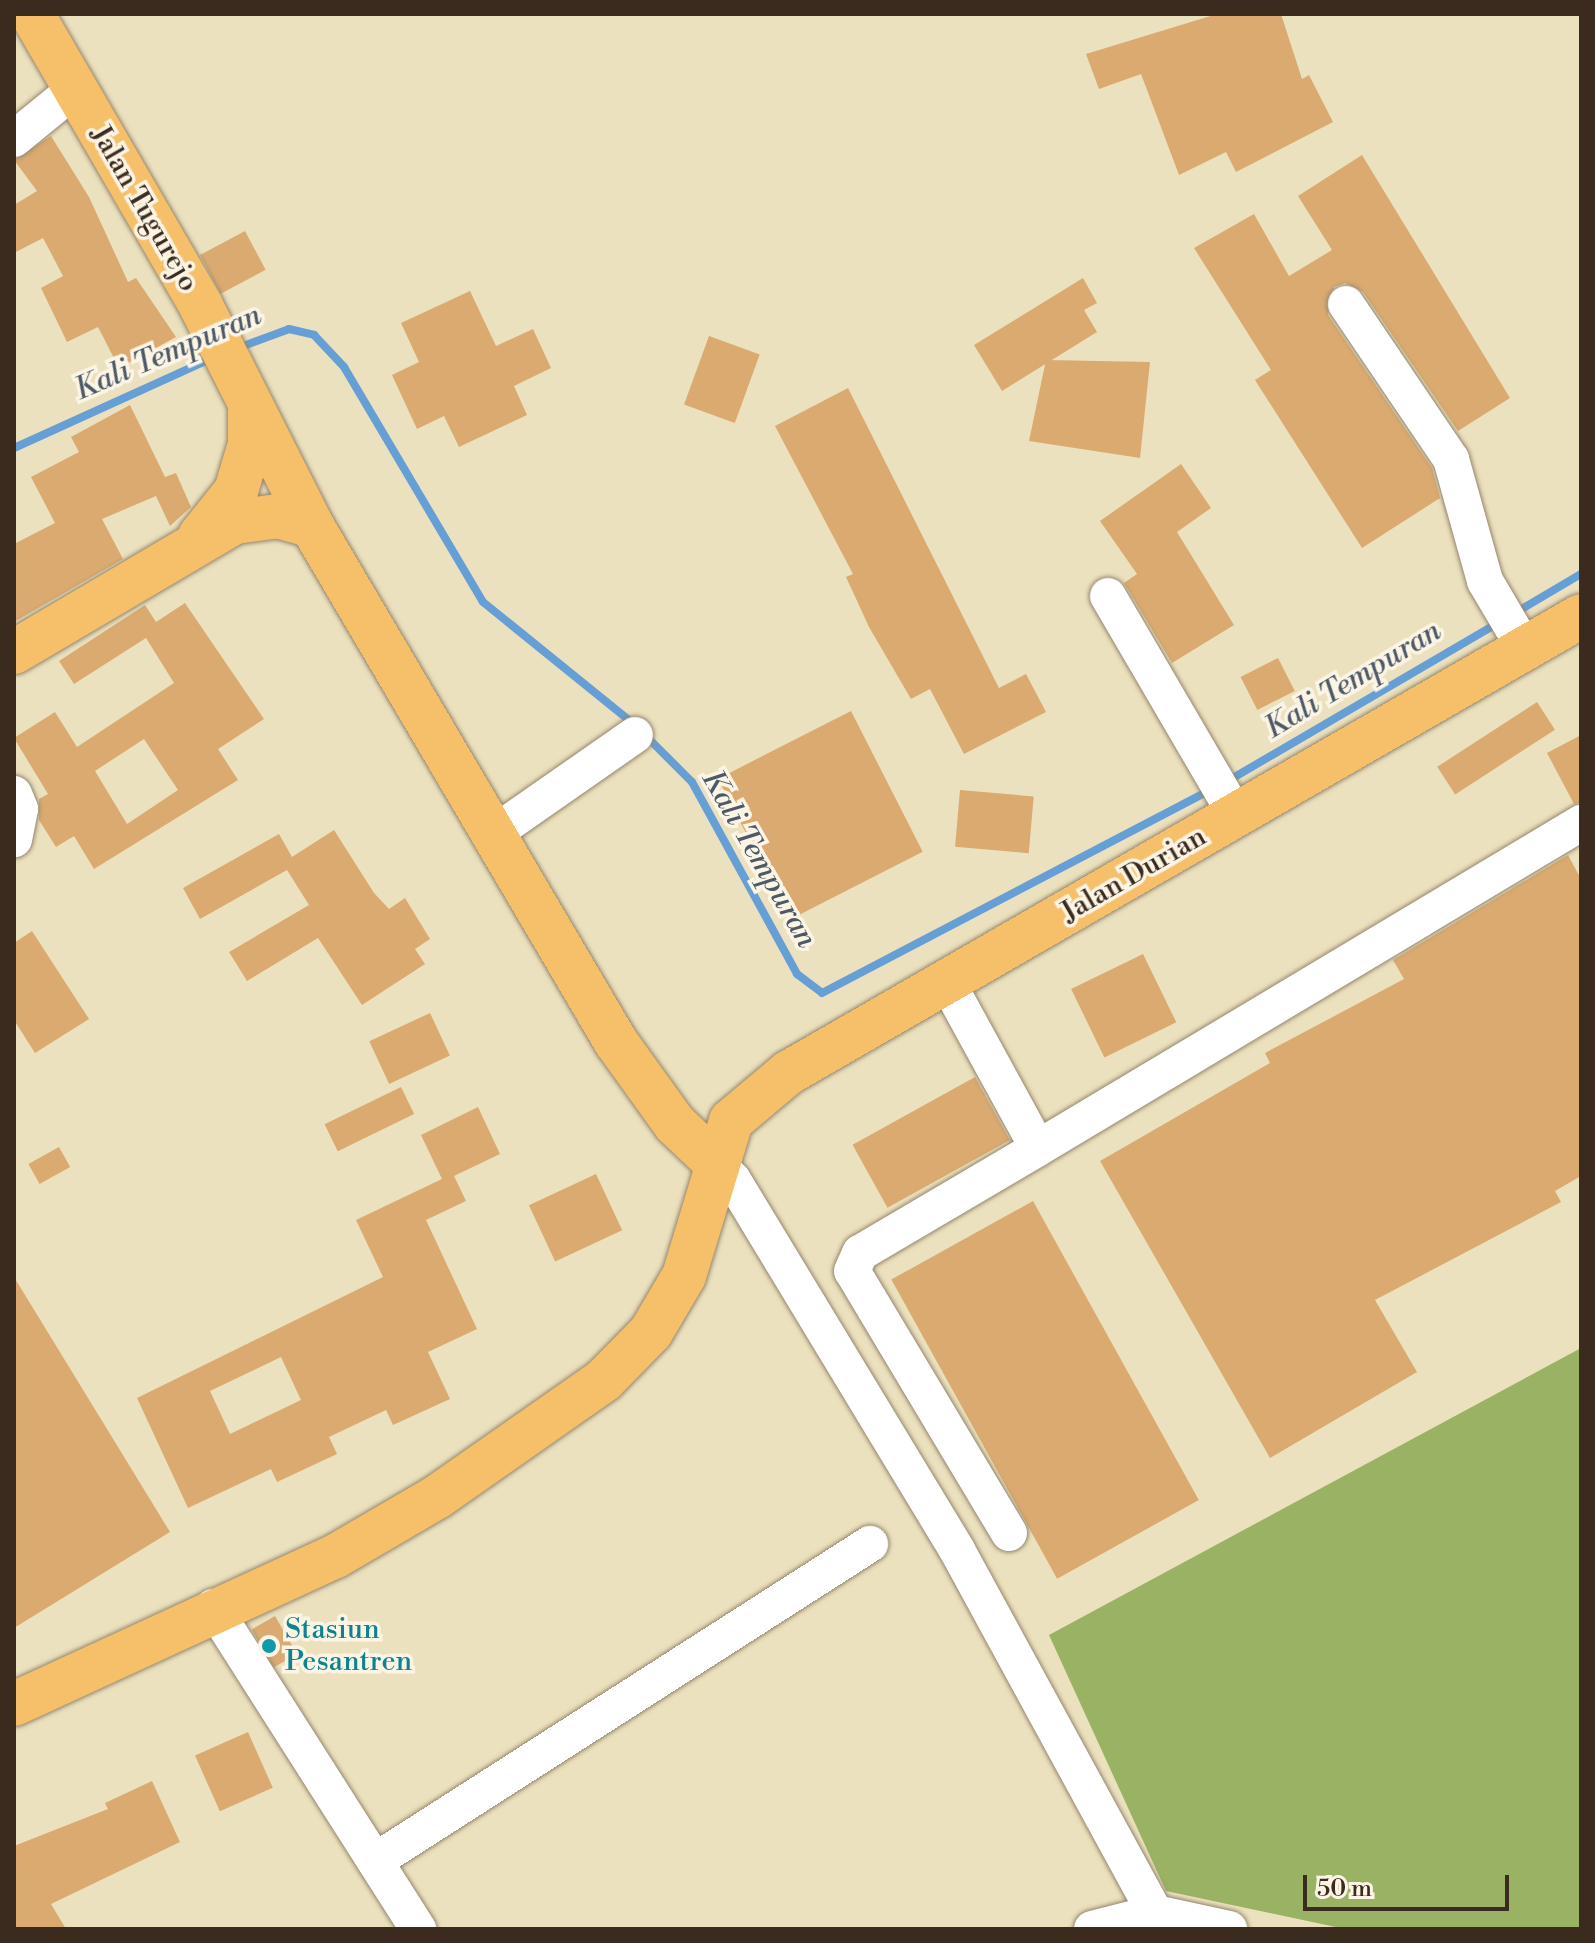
<!DOCTYPE html>
<html>
<head>
<meta charset="utf-8">
<style>
	body { margin:0 }
	#map { position:relative; width:1595px; height:1943px; overflow:hidden; background:#ece1be; font-family:"Libre Bodoni",serif }
	div>[style] { position:absolute }
	.forest>* { inset:0; background:#9ab263 }
	.stream>* { height:8px; margin:-4px; padding:0 4px; transform-origin:4px; border-radius:4px; background:#659fd5 }
	.building>* { inset:0; background:#daaa71; transform-origin:0 0 }
	.roads { filter:drop-shadow(0 0 2px #94866e) drop-shadow(0 0 2px #94866e) }
	.minor>* { height:36px; margin:-18px; padding:0 18px; transform-origin:18px; border-radius:18px; background:#fff }
	.major>* { height:44px; margin:-22px; padding:0 22px; transform-origin:22px; border-radius:22px; background:#f6c06b }
	.dots>* { width:22px; height:22px; translate:-50% -50%; box-sizing:border-box; border:4px solid #fcf5e5; border-radius:50% }
	span { translate:-50% -50%; white-space:nowrap; text-align:center; line-height:1.15; -webkit-text-stroke:7px #fcf5e5; paint-order:stroke }
	.street-label { font-size:28px; color:#3b2a1e }
	.culture-label { font-size:28px; color:#0d838f }
	.left { translate:0 -50%; text-align:left }
	.water-label { font-size:30px; color:#4c5967; font-style:italic }
	.frame { position:absolute; inset:0; border:16px solid #3b2a1e; pointer-events:none }
	.scale { position:absolute; left:1303px; top:1875px; width:206px; height:36px; box-sizing:border-box; border:4px solid #3b2a1e; border-top:0; padding-left:10px; font-size:24px; line-height:28px; white-space:nowrap; color:#3b2a1e; -webkit-text-stroke:6px #fcf5e5; paint-order:stroke }
</style>
</head>
<body>
<div id="map">
	<div class="forest">
		<i style="clip-path:polygon(1581px 1348px,1581px 1929px,1345px 1929px,1166px 1891px,1049px 1635px)"></i>
	</div>
	<div class="stream">
		<i style="left:238px;top:348px;width:54px;rotate:-20.4deg"></i>
		<i style="left:289px;top:329px;width:26px;rotate:13deg"></i>
		<i style="left:314px;top:335px;width:44px;rotate:46.8deg"></i>
		<i style="left:344px;top:367px;width:273px;rotate:59.4deg"></i>
		<i style="left:483px;top:602px;width:197px;rotate:39deg"></i>
		<i style="left:14px;top:448px;width:221px;rotate:-24.4deg"></i>
		<i style="left:1513px;top:614px;width:79px;rotate:-30.5deg"></i>
		<i style="left:646px;top:736px;width:65px;rotate:45deg"></i>
		<i style="left:692px;top:782px;width:219px;rotate:61.3deg"></i>
		<i style="left:797px;top:974px;width:31px;rotate:37deg"></i>
		<i style="left:822px;top:993px;width:439px;rotate:-27.6deg"></i>
		<i style="left:1226px;top:782px;width:315px;rotate:-30.3deg"></i>
	</div>
	<div class="building">
		<i style="clip-path:polygon(1217px 14px,1281px 14px,1302px 79px,1309px 75px,1333px 122px,1236px 172px,1226px 152px,1179px 175px,1141px 74px,1099px 89px,1086px 54px)"></i>
		<i style="clip-path:polygon(51px 136px,89px 197px,128px 282px,136px 278px,176px 337px,119px 368px,98px 327px,67px 342px,41px 288px,63px 276px,43px 238px,14px 253px,14px 205px,37px 191px,14px 160px)"></i>
		<i style="clip-path:polygon(1362px 155px,1510px 398px,1458px 431px,1363px 292px,1345px 283px,1334px 287px,1328px 315px,1432px 468px,1440px 498px,1362px 548px,1255px 380px,1271px 370px,1194px 248px,1254px 214px,1289px 276px,1332px 250px,1298px 196px)"></i>
		<i style="left:245px;top:231px;width:44px;height:51px;rotate:62deg"></i>
		<i style="clip-path:polygon(1083px 278px,1097px 303px,1084px 310px,1097px 332px,1002px 391px,974px 345px)"></i>
		<i style="clip-path:polygon(470px 291px,496px 346px,533px 329px,551px 368px,514px 386px,527px 415px,459px 447px,444px 416px,417px 429px,392px 375px,419px 362px,401px 323px)"></i>
		<i style="left:709px;top:336px;width:54px;height:73px;rotate:20deg"></i>
		<i style="clip-path:polygon(1046px 360px,1150px 362px,1140px 458px,1029px 441px)"></i>
		<i style="clip-path:polygon(848px 388px,999px 688px,1026px 674px,1046px 712px,964px 754px,930px 689px,911px 699px,869px 627px,846px 577px,853px 574px,775px 426px)"></i>
		<i style="clip-path:polygon(130px 405px,165px 477px,176px 473px,191px 507px,170px 526px,156px 496px,102px 519px,123px 559px,14px 622px,14px 544px,55px 523px,31px 477px,79px 452px,71px 437px)"></i>
		<i style="clip-path:polygon(1181px 464px,1211px 508px,1177px 532px,1234px 625px,1172px 663px,1124px 583px,1137px 574px,1100px 521px)"></i>
		<i style="clip-path:polygon(evenodd,185px 603px,264px 719px,218px 749px,238px 780px,94px 869px,74px 836px,56px 847px,39px 820px,39px 799px,48px 794px,14px 738px,55px 712px,77px 747px,174px 683px,146px 638px,74px 684px,59px 661px,145px 605px,156px 622px,185px 603px,144px 739px,178px 790px,127px 824px,95px 771px,144px 739px)"></i>
		<i style="left:1278px;top:658px;width:37px;height:42px;rotate:63deg"></i>
		<i style="left:1537px;top:702px;width:33px;height:119px;rotate:57deg"></i>
		<i style="left:851px;top:711px;width:158px;height:149px;rotate:63deg"></i>
		<i style="clip-path:polygon(1581px 735px,1581px 802px,1574px 804px,1547px 753px)"></i>
		<i style="left:960px;top:790px;width:74px;height:57px;rotate:5deg"></i>
		<i style="clip-path:polygon(334px 830px,374px 893px,389px 909px,405px 898px,430px 939px,415px 949px,425px 964px,362px 1005px,318px 938px,247px 981px,229px 952px,309px 905px,287px 870px,200px 919px,183px 888px,279px 834px,292px 857px)"></i>
		<i style="clip-path:polygon(1568px 855px,1581px 879px,1581px 1176px,1555px 1191px,1561px 1202px,1375px 1300px,1417px 1372px,1270px 1458px,1100px 1161px,1270px 1063px,1265px 1053px,1404px 979px,1393px 960px)"></i>
		<i style="clip-path:polygon(32px 931px,89px 1019px,35px 1053px,14px 1020px,14px 943px)"></i>
		<i style="left:1143px;top:954px;width:76px;height:80px;rotate:64deg"></i>
		<i style="left:430px;top:1013px;width:47px;height:67px;rotate:65deg"></i>
		<i style="left:975px;top:1077px;width:72px;height:140px;rotate:61deg"></i>
		<i style="left:401px;top:1087px;width:30px;height:85px;rotate:64deg"></i>
		<i style="clip-path:polygon(evenodd,478px 1107px,500px 1154px,454px 1176px,466px 1201px,426px 1220px,477px 1329px,428px 1352px,450px 1399px,393px 1425px,386px 1410px,329px 1437px,337px 1454px,277px 1482px,271px 1469px,188px 1508px,137px 1398px,383px 1277px,356px 1220px,442px 1179px,421px 1135px,478px 1107px,281px 1357px,301px 1400px,230px 1434px,210px 1391px,281px 1357px)"></i>
		<i style="left:59px;top:1147px;width:23px;height:35px;rotate:61deg"></i>
		<i style="left:596px;top:1174px;width:62px;height:74px;rotate:65deg"></i>
		<i style="left:1033px;top:1201px;width:342px;height:162px;rotate:61deg"></i>
		<i style="clip-path:polygon(14px 1277px,170px 1532px,14px 1628px)"></i>
		<i style="left:275px;top:1616px;width:44px;height:27px;rotate:60deg"></i>
		<i style="left:248px;top:1732px;width:61px;height:58px;rotate:66deg"></i>
		<i style="clip-path:polygon(152px 1781px,180px 1842px,51px 1904px,66px 1929px,14px 1929px,14px 1846px,108px 1809px,105px 1803px)"></i>
	</div>
	<div class="roads">
		<div class="minor">
			<i style="left:14px;top:139px;width:79px;rotate:-39.3deg"></i>
			<i style="left:1346px;top:304px;width:187px;rotate:55.9deg"></i>
			<i style="left:1451px;top:459px;width:127px;rotate:74.4deg"></i>
			<i style="left:1485px;top:581px;width:79px;rotate:59.5deg"></i>
			<i style="left:1108px;top:596px;width:256px;rotate:59.7deg"></i>
			<i style="left:14px;top:794px;width:16px;rotate:68deg"></i>
			<i style="left:20px;top:809px;width:31px;rotate:101deg"></i>
			<i style="left:493px;top:834px;width:173px;rotate:-34.9deg"></i>
			<i style="left:947px;top:982px;width:189px;rotate:61.3deg"></i>
			<i style="left:1038px;top:1148px;width:633px;rotate:-30.9deg"></i>
			<i style="left:713px;top:1160px;width:28px;rotate:45deg"></i>
			<i style="left:733px;top:1180px;width:433px;rotate:58.8deg"></i>
			<i style="left:957px;top:1550px;width:413px;rotate:61.4deg"></i>
			<i style="left:1009px;top:1533px;width:305px;rotate:-120.9deg"></i>
			<i style="left:852px;top:1271px;width:20px;rotate:-66deg"></i>
			<i style="left:860px;top:1253px;width:207px;rotate:-30.5deg"></i>
			<i style="left:213px;top:1607px;width:382px;rotate:57.5deg"></i>
			<i style="left:375px;top:1861px;width:588px;rotate:-32.64deg"></i>
			<i style="left:1092px;top:1929px;width:65px;rotate:-14.3deg"></i>
			<i style="left:1155px;top:1913px;width:76px;rotate:12.2deg"></i>
		</div>
		<div class="major">
			<i style="left:32px;top:14px;width:337px;rotate:59.9deg"></i>
			<i style="left:201px;top:306px;width:246px;rotate:63.2deg"></i>
			<i style="left:312px;top:526px;width:599px;rotate:59.5deg"></i>
			<i style="left:616px;top:1042px;width:101px;rotate:54.3deg"></i>
			<i style="left:675px;top:1124px;width:52px;rotate:43.5deg"></i>
			<i style="left:200px;top:536px;width:58px;rotate:-51.3deg"></i>
			<i style="left:236px;top:491px;width:49px;rotate:-73.4deg"></i>
			<i style="left:250px;top:444px;width:38px;rotate:-90deg"></i>
			<i style="left:14px;top:652px;width:256px;rotate:-30.5deg"></i>
			<i style="left:235px;top:522px;width:43px;rotate:-7.9deg"></i>
			<i style="left:278px;top:516px;width:35px;rotate:16deg"></i>
			<i style="left:14px;top:1704px;width:354px;rotate:-24.7deg"></i>
			<i style="left:336px;top:1556px;width:117px;rotate:-30.3deg"></i>
			<i style="left:437px;top:1497px;width:204px;rotate:-35deg"></i>
			<i style="left:604px;top:1380px;width:67px;rotate:-45.6deg"></i>
			<i style="left:651px;top:1332px;width:65px;rotate:-59.5deg"></i>
			<i style="left:684px;top:1276px;width:162px;rotate:-73.1deg"></i>
			<i style="left:731px;top:1121px;width:75px;rotate:-40.1deg"></i>
			<i style="left:788px;top:1073px;width:915px;rotate:-29.95deg"></i>
		</div>
	</div>
	<div class="dots">
		<i style="left:269px;top:1646px;background:#0f9aa8"></i>
	</div>
	<div class="street-label">
		<span style="left:144px;top:209px;rotate:60deg">Jalan Tugurejo</span>
		<span style="left:1134px;top:875px;rotate:-30deg">Jalan Durian</span>
	</div>
	<div class="culture-label">
		<span class="left" style="left:285px;top:1646px">Stasiun<br>Pesantren</span>
	</div>
	<div class="water-label">
		<span style="left:168px;top:353px;rotate:-23deg">Kali Tempuran</span>
		<span style="left:1353px;top:680px;rotate:-31deg">Kali Tempuran</span>
		<span style="left:759px;top:859px;rotate:60deg">Kali Tempuran</span>
	</div>
	<div class="frame"></div>
	<div class="scale">50 m</div>
</div>
</body>
</html>
